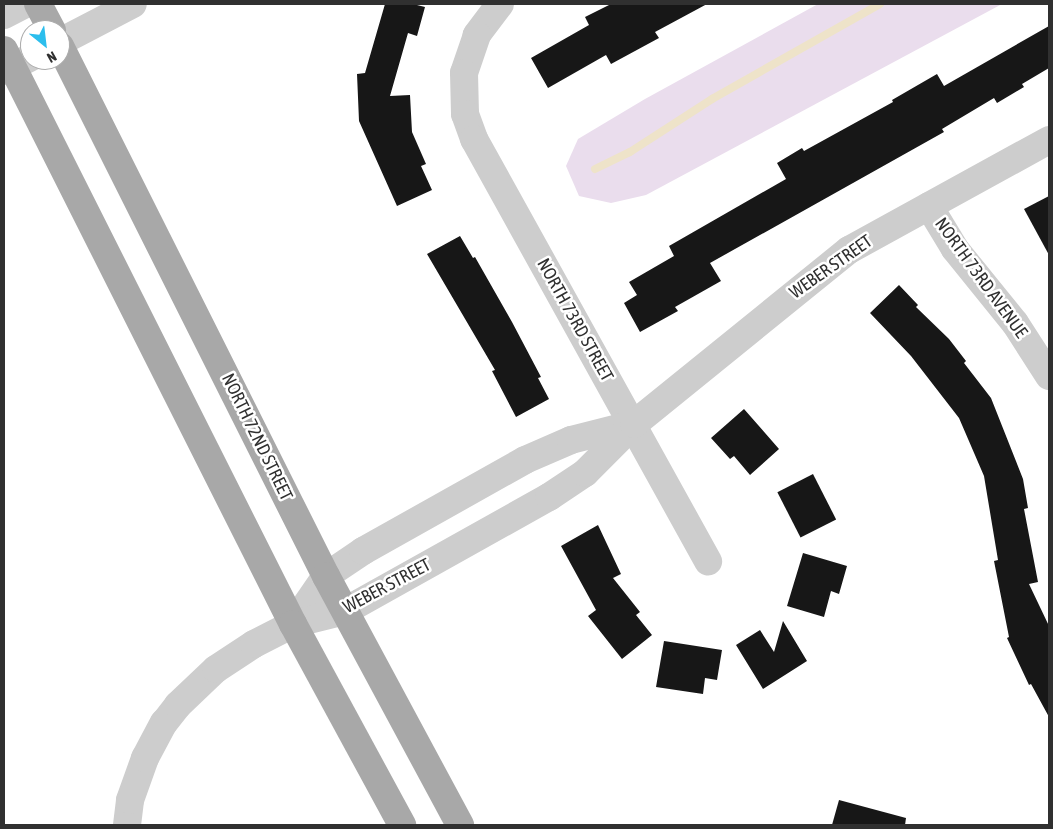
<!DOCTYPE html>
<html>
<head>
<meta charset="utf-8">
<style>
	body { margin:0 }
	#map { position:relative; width:1053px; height:829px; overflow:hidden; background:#fff; font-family:"Asap Condensed",sans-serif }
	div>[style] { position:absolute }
	.green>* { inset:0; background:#eadded }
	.stream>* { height:8px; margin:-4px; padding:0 4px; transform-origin:4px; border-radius:4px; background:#eee3c9 }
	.building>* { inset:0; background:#171717; transform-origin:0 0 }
	.minor>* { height:28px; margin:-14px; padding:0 14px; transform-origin:14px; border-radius:14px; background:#cdcdcd }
	.major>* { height:28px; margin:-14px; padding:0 14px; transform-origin:14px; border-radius:14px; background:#a8a8a8 }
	span { translate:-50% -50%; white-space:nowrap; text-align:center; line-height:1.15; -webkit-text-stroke:5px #fff; paint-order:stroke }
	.street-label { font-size:18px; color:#303030 }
	.frame { position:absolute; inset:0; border:5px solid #303030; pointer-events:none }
	.north { position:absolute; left:20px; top:20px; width:50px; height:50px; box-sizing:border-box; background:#fff; border:1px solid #acacac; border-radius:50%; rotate:151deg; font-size:14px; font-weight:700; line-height:20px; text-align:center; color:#303030 }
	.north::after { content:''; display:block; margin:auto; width:18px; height:22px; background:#2cbeed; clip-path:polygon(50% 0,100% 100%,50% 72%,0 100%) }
</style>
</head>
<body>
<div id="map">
	<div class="green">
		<i style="clip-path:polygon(818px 4px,1002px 4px,646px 195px,611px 203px,579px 196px,566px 166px,578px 139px,645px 99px)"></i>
	</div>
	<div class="stream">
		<i style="left:595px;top:169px;width:39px;rotate:-26deg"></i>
		<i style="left:630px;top:152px;width:98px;rotate:-32.9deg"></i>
		<i style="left:712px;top:99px;width:193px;rotate:-29.5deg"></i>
	</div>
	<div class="building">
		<i style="clip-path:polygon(385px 4px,413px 4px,425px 7px,417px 36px,408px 33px,390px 96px,410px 95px,412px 132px,426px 164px,421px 166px,432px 190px,397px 206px,359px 121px,357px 74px,365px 73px)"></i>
		<i style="clip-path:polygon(611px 4px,707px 4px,655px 32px,659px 38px,611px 64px,606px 55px,548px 88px,531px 58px,589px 25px,585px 17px)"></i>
		<i style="clip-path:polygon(1049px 26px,1049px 68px,1022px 84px,1024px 87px,997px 103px,994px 98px,942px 129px,944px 132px,710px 263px,721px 281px,675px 307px,678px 311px,640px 332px,624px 303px,637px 295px,629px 282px,674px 256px,669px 246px,786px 179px,777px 163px,802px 148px,804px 151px,893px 102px,892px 100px,937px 74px,944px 86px)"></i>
		<i style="clip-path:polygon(1049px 196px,1049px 255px,1024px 209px)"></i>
		<i style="clip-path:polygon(460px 236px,473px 258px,475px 257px,512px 322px,541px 377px,538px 378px,549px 399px,516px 417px,492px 371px,495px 370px,427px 254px)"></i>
		<i style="clip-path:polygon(899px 285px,918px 305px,916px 307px,949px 339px,966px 361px,964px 363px,991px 398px,1023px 479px,1028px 508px,1024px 509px,1038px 582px,1029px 584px,1049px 626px,1049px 717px,1031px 684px,1029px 685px,1007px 638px,1009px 637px,994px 561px,998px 560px,984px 476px,959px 418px,911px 356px,870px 313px)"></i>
		<i style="clip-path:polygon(744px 409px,779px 449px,750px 475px,734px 456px,730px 459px,711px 438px)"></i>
		<i style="left:813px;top:474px;width:51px;height:40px;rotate:63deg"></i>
		<i style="clip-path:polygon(598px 525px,621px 574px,613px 578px,640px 612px,636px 615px,652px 635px,622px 659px,588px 616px,596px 610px,561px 546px)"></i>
		<i style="clip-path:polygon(803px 553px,847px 566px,839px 594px,831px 591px,824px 617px,787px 606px)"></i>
		<i style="clip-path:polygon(783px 621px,807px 661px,763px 689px,736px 645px,760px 630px,774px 652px)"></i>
		<i style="clip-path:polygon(664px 641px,722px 650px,717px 680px,705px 678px,703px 694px,656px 687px)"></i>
		<i style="clip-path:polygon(839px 800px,906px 818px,905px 825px,832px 825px)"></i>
	</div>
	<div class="minor">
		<i style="left:500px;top:4px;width:39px;rotate:127deg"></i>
		<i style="left:477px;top:35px;width:40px;rotate:108.9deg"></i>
		<i style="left:464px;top:73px;width:41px;rotate:88.6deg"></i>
		<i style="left:465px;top:114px;width:27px;rotate:70deg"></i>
		<i style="left:474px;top:139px;width:483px;rotate:61deg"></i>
		<i style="left:4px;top:15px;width:25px;rotate:-27deg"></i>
		<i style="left:60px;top:42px;width:82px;rotate:-27.5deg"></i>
		<i style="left:4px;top:71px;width:29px;rotate:-27deg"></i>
		<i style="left:929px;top:206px;width:50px;rotate:58.8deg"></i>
		<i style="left:955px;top:249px;width:95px;rotate:51deg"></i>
		<i style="left:1015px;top:323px;width:63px;rotate:57.3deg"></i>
		<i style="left:293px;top:624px;width:58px;rotate:-55.5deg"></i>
		<i style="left:326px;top:576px;width:45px;rotate:-34deg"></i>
		<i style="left:363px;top:551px;width:186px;rotate:-29.3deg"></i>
		<i style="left:525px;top:460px;width:50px;rotate:-23.5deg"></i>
		<i style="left:571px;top:440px;width:65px;rotate:-14.3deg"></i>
		<i style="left:127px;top:825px;width:25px;rotate:-83deg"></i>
		<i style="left:130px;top:800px;width:45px;rotate:-70.3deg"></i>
		<i style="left:145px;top:758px;width:40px;rotate:-62deg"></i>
		<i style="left:164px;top:723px;width:23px;rotate:-52deg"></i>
		<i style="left:178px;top:705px;width:52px;rotate:-43.5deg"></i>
		<i style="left:216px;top:669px;width:45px;rotate:-33.3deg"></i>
		<i style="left:254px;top:644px;width:44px;rotate:-27.1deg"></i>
		<i style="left:293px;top:624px;width:54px;rotate:-14deg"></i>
		<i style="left:345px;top:611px;width:234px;rotate:-29.2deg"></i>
		<i style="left:549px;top:497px;width:43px;rotate:-33.7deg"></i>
		<i style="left:585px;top:473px;width:69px;rotate:-45deg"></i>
		<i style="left:634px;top:424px;width:277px;rotate:-39deg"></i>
		<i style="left:849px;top:250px;width:228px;rotate:-28.8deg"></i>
	</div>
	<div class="major">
		<i style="left:38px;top:4px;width:30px;rotate:62deg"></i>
		<i style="left:60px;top:46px;width:593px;rotate:63.35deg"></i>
		<i style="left:326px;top:576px;width:283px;rotate:61.7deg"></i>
		<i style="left:4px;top:50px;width:643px;rotate:63.28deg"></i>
		<i style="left:293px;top:624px;width:229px;rotate:61.5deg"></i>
	</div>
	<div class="street-label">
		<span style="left:831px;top:267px;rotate:-35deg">WEBER STREET</span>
		<span style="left:981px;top:278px;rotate:54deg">NORTH 73RD AVENUE</span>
		<span style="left:575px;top:320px;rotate:61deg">NORTH 73RD STREET</span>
		<span style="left:257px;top:437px;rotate:64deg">NORTH 72ND STREET</span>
		<span style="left:387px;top:586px;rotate:-28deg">WEBER STREET</span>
	</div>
	<div class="frame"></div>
	<div class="north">N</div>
</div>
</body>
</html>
